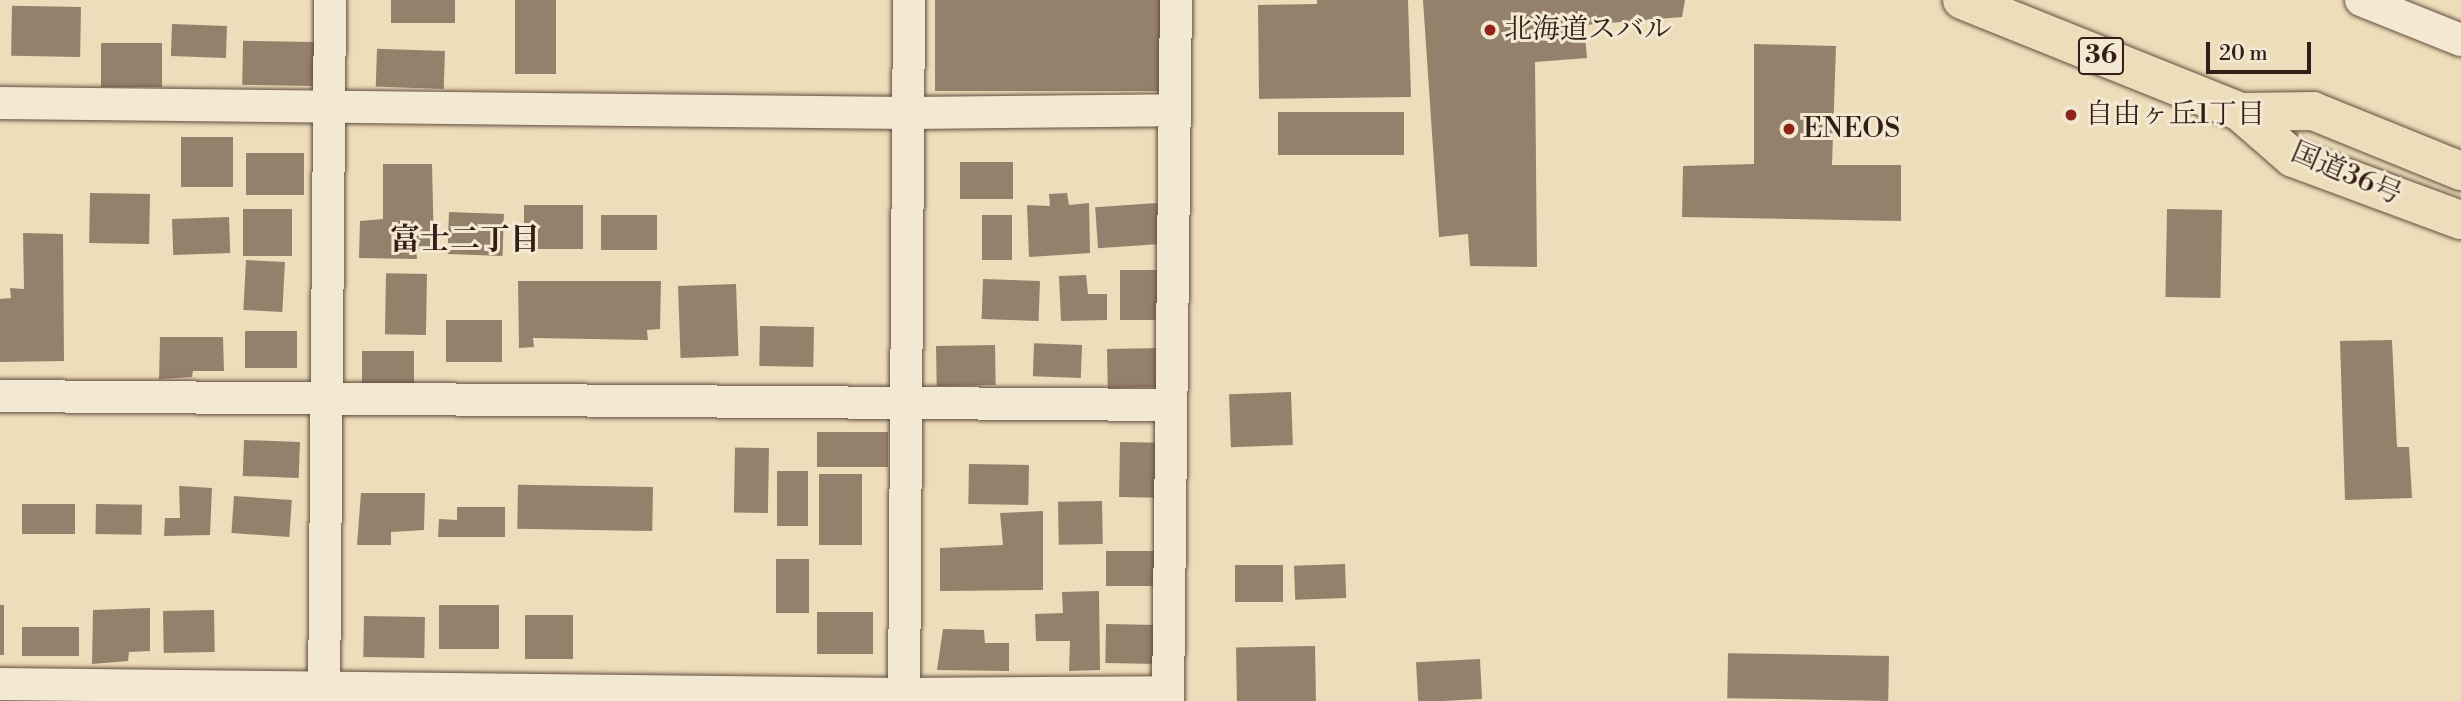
<!DOCTYPE html>
<html>
<head>
<meta charset="utf-8">
<style>
	body { margin:0 }
	#map { position:relative; width:2461px; height:701px; overflow:hidden; background:#edddba; font-family:"Libre Bodoni","Noto Serif JP",serif }
	div>[style] { position:absolute }
	.building>* { inset:0; background:#94816b; transform-origin:0 0 }
	.roads { filter:drop-shadow(0 0 2px #624d3f) drop-shadow(0 0 2px #624d3f) }
	.minor>* { height:32px; margin:-16px; padding:0 16px; transform-origin:16px; border-radius:16px; background:#f3e9d2 }
	.trunk>* { height:38px; margin:-19px; padding:0 19px; transform-origin:19px; border-radius:19px; background:#edddba }
	.dots>* { width:19px; height:19px; translate:-50% -50%; box-sizing:border-box; border:4px solid #f3e9d2; border-radius:50% }
	span { translate:-50% -50%; white-space:nowrap; text-align:center; line-height:1.15; -webkit-text-stroke:6px #f3e9d2; paint-order:stroke }
	.shield-label span { padding:2px 5px; background:#f3e9d2; border:2px solid; border-radius:5px; -webkit-text-stroke-width:0 }
	.shield-label { font-size:26px; color:#331d16; font-weight:700 }
	.poi-label { font-size:28px; color:#331d16 }
	.left { translate:0 -50%; text-align:left }
	.street-label { font-size:28px; color:#331d16 }
	.neighbourhood-label { font-size:30px; color:#331d16; font-weight:700 }
	.scale { position:absolute; left:2206px; top:42px; width:105px; height:32px; box-sizing:border-box; border:4px solid #331d16; border-top:0; padding-left:9px; font-size:21px; line-height:24px; white-space:nowrap; color:#331d16; -webkit-text-stroke:5px #f3e9d2; paint-order:stroke }
</style>
</head>
<body>
<div id="map">
	<div class="building">
		<i style="left:391px;top:0;width:64px;height:23px"></i>
		<i style="left:515px;top:0;width:41px;height:74px"></i>
		<i style="left:935px;top:0;width:230px;height:91px"></i>
		<i style="clip-path:polygon(1317px 0,1408px 0,1411px 97px,1259px 99px,1258px 5px,1317px 4px)"></i>
		<i style="clip-path:polygon(1423px 0,1685px 0,1682px 17px,1584px 25px,1587px 58px,1535px 62px,1537px 267px,1470px 266px,1468px 234px,1439px 237px)"></i>
		<i style="left:81px;top:7px;width:50px;height:69px;rotate:91deg"></i>
		<i style="left:227px;top:26px;width:32px;height:55px;rotate:92deg"></i>
		<i style="left:314px;top:42px;width:44px;height:71px;rotate:91deg"></i>
		<i style="left:101px;top:43px;width:61px;height:44px"></i>
		<i style="clip-path:polygon(1754px 44px,1836px 46px,1832px 165px,1901px 165px,1901px 221px,1682px 217px,1683px 166px,1754px 164px)"></i>
		<i style="left:445px;top:51px;width:38px;height:68px;rotate:92deg"></i>
		<i style="left:1404px;top:112px;width:43px;height:126px;rotate:90deg"></i>
		<i style="left:233px;top:137px;width:50px;height:52px;rotate:90deg"></i>
		<i style="left:246px;top:153px;width:58px;height:42px"></i>
		<i style="left:1013px;top:162px;width:37px;height:53px;rotate:90deg"></i>
		<i style="clip-path:polygon(383px 164px,432px 164px,434px 249px,416px 249px,417px 259px,359px 258px,360px 221px,383px 219px)"></i>
		<i style="left:90px;top:193px;width:60px;height:50px;rotate:1deg"></i>
		<i style="clip-path:polygon(1067px 193px,1069px 205px,1089px 203px,1090px 253px,1029px 257px,1027px 205px,1050px 206px,1049px 194px)"></i>
		<i style="left:1157px;top:203px;width:41px;height:62px;rotate:86deg"></i>
		<i style="left:524px;top:205px;width:59px;height:44px"></i>
		<i style="left:292px;top:209px;width:47px;height:49px;rotate:90deg"></i>
		<i style="left:2222px;top:210px;width:88px;height:55px;rotate:91deg"></i>
		<i style="left:449px;top:212px;width:55px;height:42px;rotate:2deg"></i>
		<i style="left:601px;top:215px;width:56px;height:35px"></i>
		<i style="left:982px;top:215px;width:30px;height:45px"></i>
		<i style="left:229px;top:217px;width:36px;height:57px;rotate:88deg"></i>
		<i style="clip-path:polygon(23px 233px,63px 234px,64px 361px,0 362px,0 299px,11px 298px,10px 288px,24px 289px)"></i>
		<i style="left:246px;top:260px;width:39px;height:50px;rotate:3deg"></i>
		<i style="left:1158px;top:270px;width:50px;height:38px;rotate:90deg"></i>
		<i style="left:427px;top:274px;width:61px;height:41px;rotate:91deg"></i>
		<i style="clip-path:polygon(1086px 275px,1088px 294px,1107px 294px,1107px 320px,1061px 321px,1059px 276px)"></i>
		<i style="left:983px;top:279px;width:57px;height:40px;rotate:2deg"></i>
		<i style="clip-path:polygon(518px 281px,661px 281px,660px 329px,647px 330px,648px 340px,533px 338px,534px 347px,519px 348px)"></i>
		<i style="left:736px;top:284px;width:72px;height:58px;rotate:88deg"></i>
		<i style="left:502px;top:320px;width:42px;height:56px;rotate:90deg"></i>
		<i style="left:760px;top:326px;width:54px;height:40px;rotate:1deg"></i>
		<i style="left:297px;top:331px;width:37px;height:52px;rotate:90deg"></i>
		<i style="clip-path:polygon(160px 337px,223px 337px,224px 371px,193px 371px,192px 377px,159px 379px)"></i>
		<i style="clip-path:polygon(2392px 340px,2397px 447px,2409px 447px,2412px 498px,2345px 500px,2340px 341px)"></i>
		<i style="left:995px;top:345px;width:40px;height:59px;rotate:89deg"></i>
		<i style="left:1082px;top:345px;width:33px;height:48px;rotate:92deg"></i>
		<i style="left:1161px;top:348px;width:39px;height:54px;rotate:89deg"></i>
		<i style="left:414px;top:351px;width:33px;height:52px;rotate:90deg"></i>
		<i style="left:1291px;top:392px;width:53px;height:62px;rotate:88deg"></i>
		<i style="left:817px;top:432px;width:71px;height:35px"></i>
		<i style="left:244px;top:440px;width:56px;height:36px;rotate:2deg"></i>
		<i style="left:1120px;top:442px;width:39px;height:55px;rotate:1deg"></i>
		<i style="left:769px;top:448px;width:65px;height:34px;rotate:91deg"></i>
		<i style="left:969px;top:464px;width:60px;height:40px;rotate:1deg"></i>
		<i style="left:808px;top:471px;width:55px;height:31px;rotate:90deg"></i>
		<i style="left:819px;top:474px;width:43px;height:71px"></i>
		<i style="clip-path:polygon(179px 486px,212px 488px,210px 535px,164px 536px,165px 518px,180px 518px)"></i>
		<i style="left:653px;top:487px;width:44px;height:135px;rotate:91deg"></i>
		<i style="clip-path:polygon(361px 493px,425px 493px,424px 530px,391px 532px,391px 545px,357px 545px)"></i>
		<i style="left:234px;top:496px;width:58px;height:37px;rotate:4deg"></i>
		<i style="left:1102px;top:501px;width:43px;height:44px;rotate:89deg"></i>
		<i style="left:22px;top:504px;width:53px;height:30px"></i>
		<i style="left:96px;top:504px;width:46px;height:30px;rotate:1deg"></i>
		<i style="clip-path:polygon(457px 507px,505px 507px,505px 537px,438px 537px,439px 519px,457px 520px)"></i>
		<i style="clip-path:polygon(1043px 511px,1043px 590px,940px 591px,940px 548px,1003px 545px,1000px 513px)"></i>
		<i style="left:1157px;top:551px;width:35px;height:51px;rotate:90deg"></i>
		<i style="left:776px;top:559px;width:33px;height:54px"></i>
		<i style="left:1345px;top:564px;width:34px;height:51px;rotate:88deg"></i>
		<i style="left:1283px;top:565px;width:37px;height:48px;rotate:90deg"></i>
		<i style="clip-path:polygon(1099px 591px,1100px 670px,1069px 671px,1070px 641px,1036px 641px,1035px 614px,1063px 613px,1062px 592px)"></i>
		<i style="left:0;top:605px;width:4px;height:50px"></i>
		<i style="left:499px;top:605px;width:44px;height:60px;rotate:90deg"></i>
		<i style="clip-path:polygon(150px 608px,150px 651px,129px 652px,128px 661px,92px 664px,93px 610px)"></i>
		<i style="left:214px;top:610px;width:42px;height:51px;rotate:89deg"></i>
		<i style="left:873px;top:612px;width:42px;height:56px;rotate:90deg"></i>
		<i style="left:525px;top:615px;width:48px;height:44px"></i>
		<i style="left:364px;top:616px;width:61px;height:41px;rotate:1deg"></i>
		<i style="left:1158px;top:625px;width:39px;height:52px;rotate:91deg"></i>
		<i style="left:79px;top:627px;width:29px;height:57px;rotate:90deg"></i>
		<i style="clip-path:polygon(943px 629px,984px 630px,985px 643px,1009px 643px,1009px 671px,937px 670px)"></i>
		<i style="left:1315px;top:646px;width:55px;height:79px;rotate:89deg"></i>
		<i style="left:1889px;top:656px;width:45px;height:161px;rotate:91deg"></i>
		<i style="left:1480px;top:659px;width:40px;height:64px;rotate:87deg"></i>
	</div>
	<div class="roads">
		<div class="minor">
			<i style="left:2361px;top:0;width:108px;rotate:21.8deg"></i>
			<i style="left:0;top:103px;width:908px;rotate:0.63deg"></i>
			<i style="left:908px;top:113px;width:267px;rotate:-0.6deg"></i>
			<i style="left:0;top:396px;width:1171px;rotate:0.44deg"></i>
			<i style="left:0;top:684px;width:904px;rotate:0.63deg"></i>
			<i style="left:904px;top:694px;width:264px;rotate:-0.4deg"></i>
			<i style="left:324px;top:701px;width:701px;rotate:-89.51deg"></i>
			<i style="left:904px;top:701px;width:701px;rotate:-89.59deg"></i>
			<i style="left:1168px;top:701px;width:701px;rotate:-89.35deg"></i>
		</div>
		<div class="trunk">
			<i style="left:1962px;top:0;width:300px;rotate:21.9deg"></i>
			<i style="left:2240px;top:112px;width:70px;rotate:41deg"></i>
			<i style="left:2293px;top:158px;width:179px;rotate:20.3deg"></i>
			<i style="left:2240px;top:112px;width:73px;rotate:-0.8deg"></i>
			<i style="left:2313px;top:111px;width:160px;rotate:22.1deg"></i>
		</div>
	</div>
	<div class="dots">
		<i style="left:1490px;top:30px;background:#8f2418"></i>
		<i style="left:2071px;top:115px;background:#8f2418"></i>
		<i style="left:1789px;top:129px;background:#8f2418"></i>
	</div>
	<div class="shield-label">
		<span style="left:2101px;top:56px">36</span>
	</div>
	<div class="poi-label">
		<span class="left" style="left:1504px;top:30px">北海道スバル</span>
		<span class="left" style="left:2085px;top:115px">自由ヶ丘1丁目</span>
		<span class="left" style="left:1803px;top:129px">ENEOS</span>
	</div>
	<div class="street-label">
		<span style="left:2346px;top:174px;rotate:23deg">国道36号</span>
	</div>
	<div class="neighbourhood-label">
		<span style="left:465px;top:240px">富士二丁目</span>
	</div>
	<div class="scale">20 m</div>
</div>
</body>
</html>
